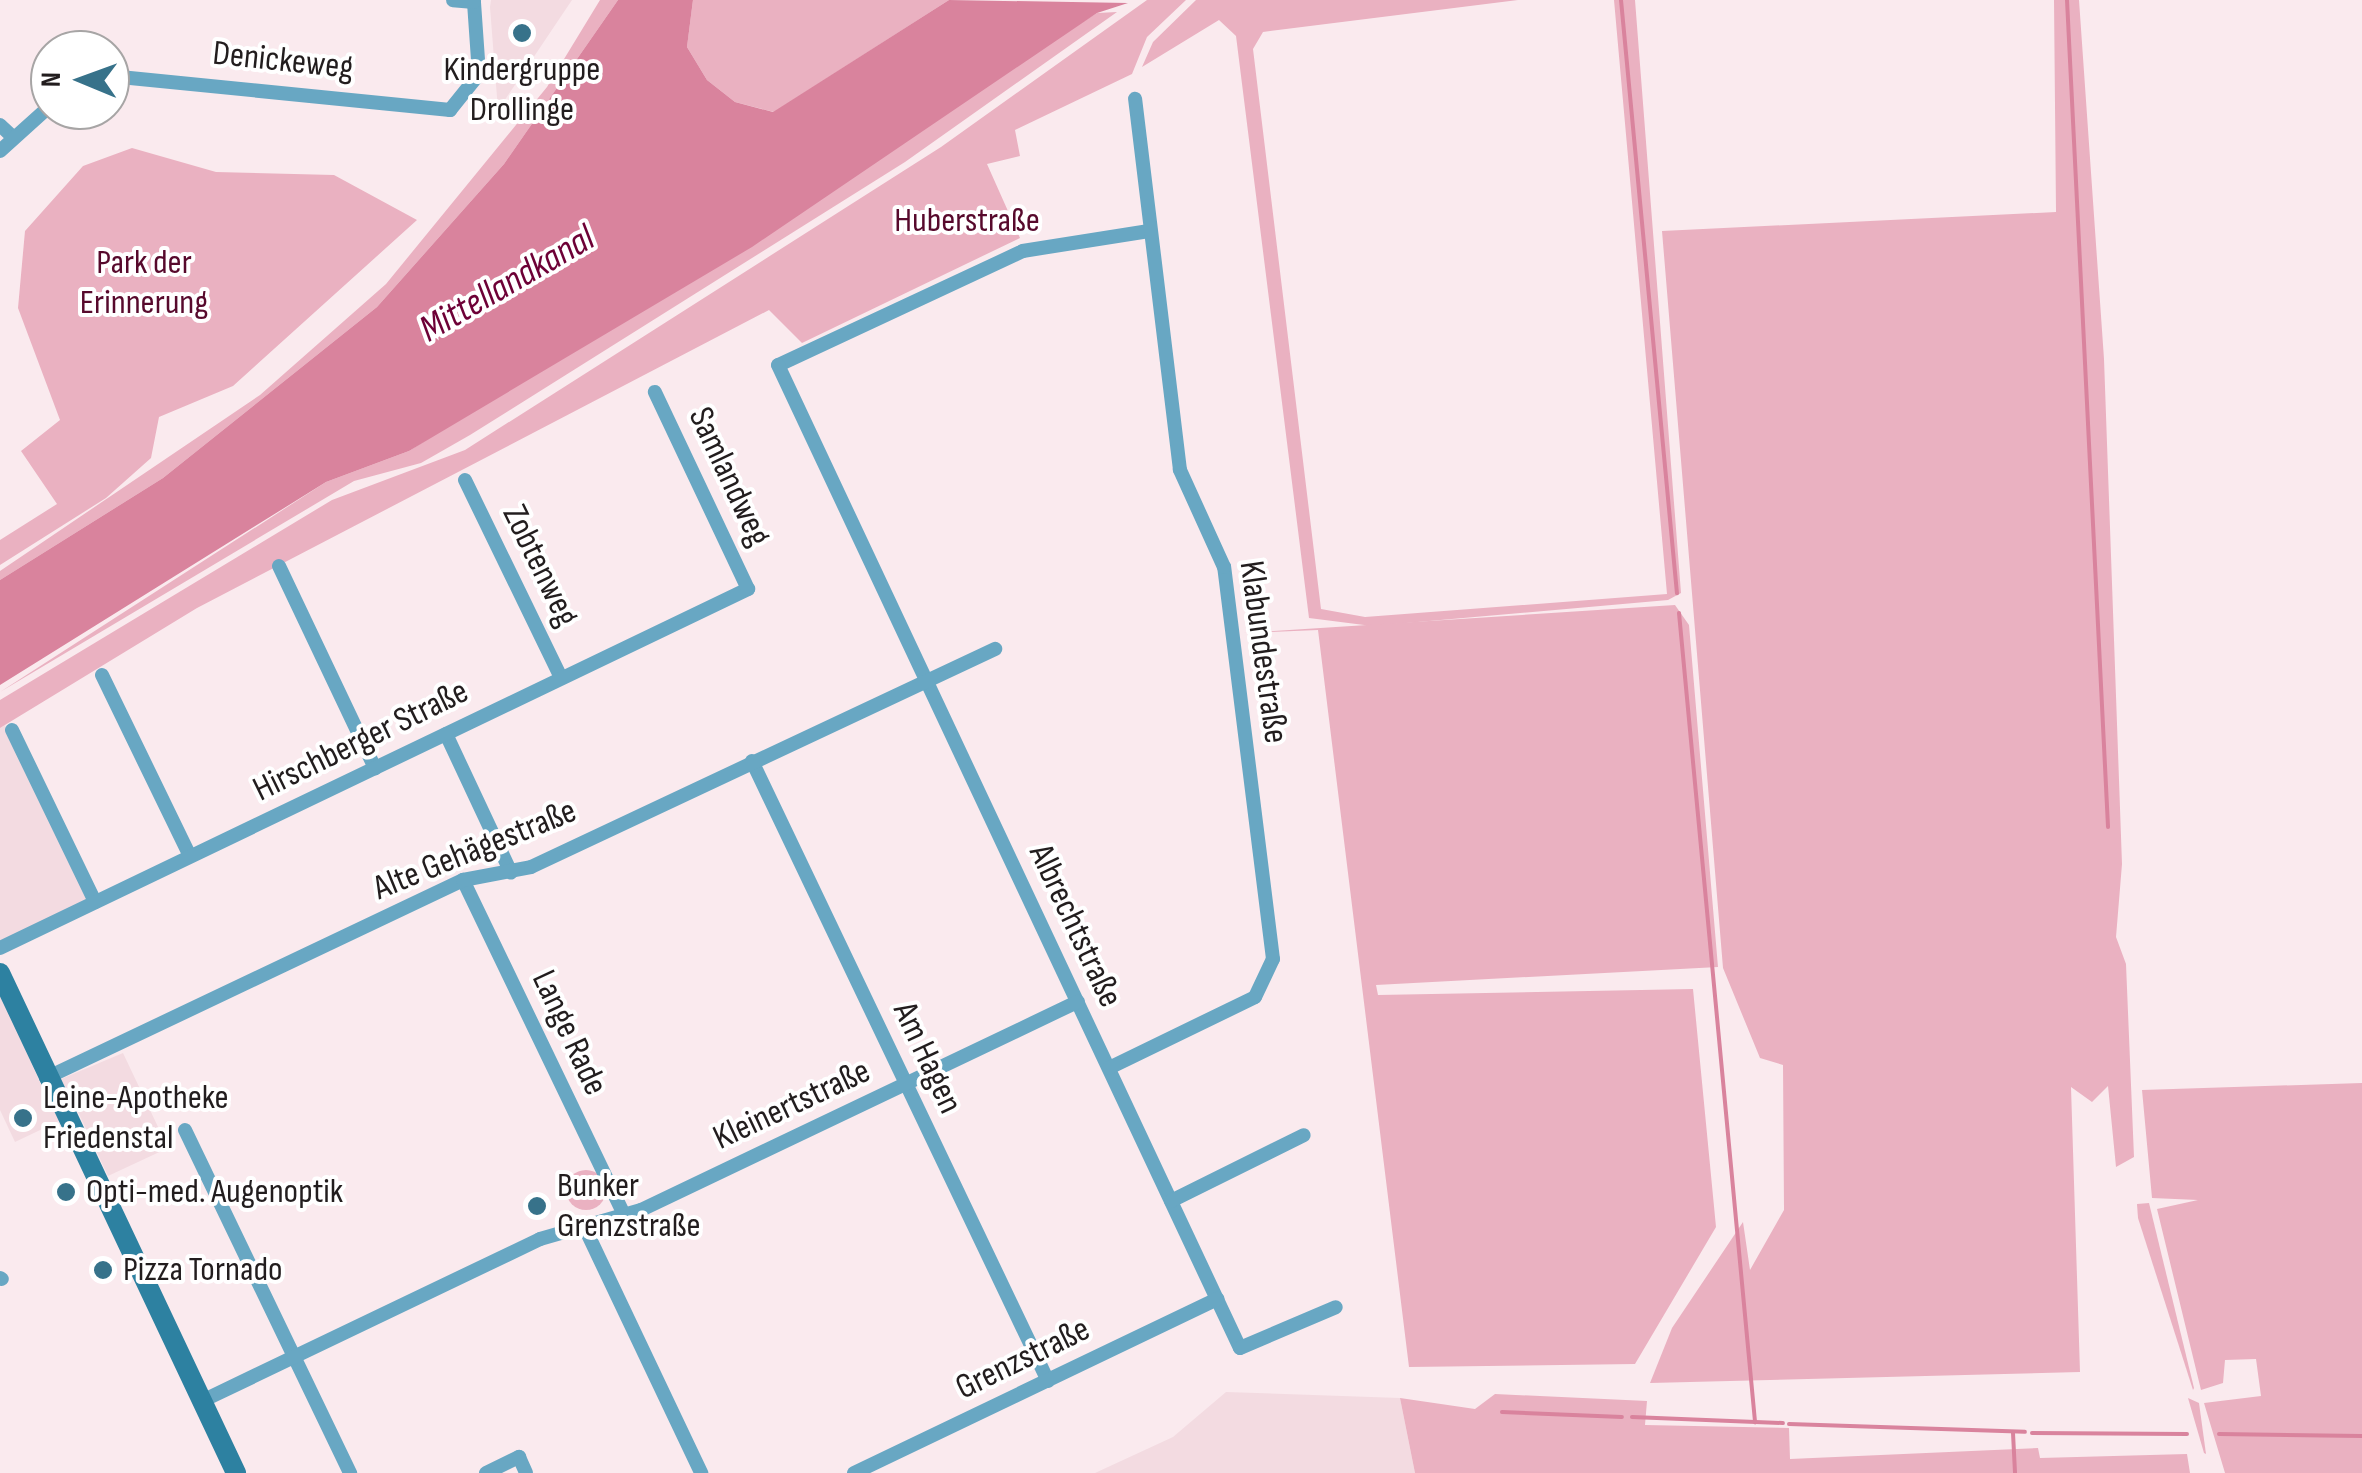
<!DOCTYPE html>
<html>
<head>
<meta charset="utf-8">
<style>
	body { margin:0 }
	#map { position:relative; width:2362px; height:1473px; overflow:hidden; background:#faeaee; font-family:"Sofia Sans Condensed",sans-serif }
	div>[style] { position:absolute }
	.built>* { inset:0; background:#f3dbe1 }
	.green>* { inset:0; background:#eab1c1 }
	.round { border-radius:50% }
	.water>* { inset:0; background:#d9839d }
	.stream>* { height:4px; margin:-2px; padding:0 2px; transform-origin:2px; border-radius:2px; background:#d9839d }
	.minor>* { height:14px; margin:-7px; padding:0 7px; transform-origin:7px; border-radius:7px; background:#68a7c3 }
	.secondary>* { height:20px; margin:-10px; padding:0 10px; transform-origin:10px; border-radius:10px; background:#2d81a1 }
	.dots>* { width:28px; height:28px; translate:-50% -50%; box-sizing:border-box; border:5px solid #fff; border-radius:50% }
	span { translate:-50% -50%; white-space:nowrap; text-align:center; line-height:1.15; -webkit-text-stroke:8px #fff; paint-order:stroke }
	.street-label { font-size:35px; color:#221d1e }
	.poi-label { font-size:35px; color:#221d1e }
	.left { translate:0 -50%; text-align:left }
	.park-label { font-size:35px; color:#57092c }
	.water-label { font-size:38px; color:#6d0036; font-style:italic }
	.north { position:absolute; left:30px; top:30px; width:100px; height:100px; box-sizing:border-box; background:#fff; border:2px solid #a7a5a5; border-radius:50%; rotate:271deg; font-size:28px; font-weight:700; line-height:40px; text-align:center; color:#221d1e }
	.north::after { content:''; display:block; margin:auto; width:35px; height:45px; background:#37728a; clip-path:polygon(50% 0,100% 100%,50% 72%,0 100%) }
</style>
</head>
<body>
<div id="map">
	<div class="built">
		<i style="clip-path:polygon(491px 0,572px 0,498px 110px,490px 7px)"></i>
		<i style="clip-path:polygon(5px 725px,89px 900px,0 943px,0 728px)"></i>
		<i style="clip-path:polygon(0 993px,42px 1087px,123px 1053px,168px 1148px,108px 1176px,78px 1112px,15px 1142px,0 1110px)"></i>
		<i style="clip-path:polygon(1226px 1392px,1400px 1398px,1415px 1473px,1095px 1473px,1173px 1437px)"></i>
	</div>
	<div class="green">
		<i style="clip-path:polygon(600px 0,618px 0,504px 164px,377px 307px,163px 478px,0 580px,0 571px,260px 395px,386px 284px,547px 87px)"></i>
		<i style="clip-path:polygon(693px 0,949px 0,774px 112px,735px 102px,707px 80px,687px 47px)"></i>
		<i style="clip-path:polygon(1147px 0,1186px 0,1147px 37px,1132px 74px,1015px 130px,1020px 156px,987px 164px,1020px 238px,802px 343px,769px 310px,197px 608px,0 728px,0 700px,332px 500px,465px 450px,941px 147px)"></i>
		<i style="clip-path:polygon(1196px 0,1518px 0,1263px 32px,1253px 49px,1321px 609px,1365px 617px,1667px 594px,1614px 0,1635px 0,1681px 593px,1668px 600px,1372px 626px,1309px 618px,1236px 36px,1219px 20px,1142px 67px,1153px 42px)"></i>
		<i style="clip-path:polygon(2054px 0,2079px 0,2104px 359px,2122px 864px,2116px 937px,2126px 964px,2134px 1157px,2116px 1167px,2108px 1086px,2092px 1102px,2071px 1087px,2080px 1372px,1650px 1383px,1672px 1328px,1743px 1222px,1750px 1270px,1784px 1210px,1783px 1065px,1760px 1058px,1723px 968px,1662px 231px,2056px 212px)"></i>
		<i style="clip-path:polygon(1117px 12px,905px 162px,470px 435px,421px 463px,354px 481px,0 692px,326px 482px,409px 451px,1097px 13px)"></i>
		<i style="clip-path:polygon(132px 148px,216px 172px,334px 175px,417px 220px,233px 386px,159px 417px,151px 458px,106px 498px,0 565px,0 540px,57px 504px,21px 451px,60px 420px,18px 308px,25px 231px,83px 166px)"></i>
		<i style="clip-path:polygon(1675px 605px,1689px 625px,1718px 967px,1376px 985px,1378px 995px,1693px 989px,1716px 1227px,1635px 1364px,1409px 1367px,1318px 630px,1243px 633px)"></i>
		<i style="clip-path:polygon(2362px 1083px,2362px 1473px,2225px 1473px,2204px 1403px,2261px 1396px,2256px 1359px,2225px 1360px,2223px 1383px,2201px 1390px,2157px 1209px,2198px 1200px,2152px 1198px,2142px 1090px)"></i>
		<i class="round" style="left:566px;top:1170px;width:40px;height:40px"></i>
		<i style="clip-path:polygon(2149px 1203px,2194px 1388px,2193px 1390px,2138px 1218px,2137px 1204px)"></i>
		<i style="clip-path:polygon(1495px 1394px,1647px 1401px,1645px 1425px,1789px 1428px,1790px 1459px,2038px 1448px,2040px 1458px,2187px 1454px,2190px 1473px,1415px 1473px,1400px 1398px,1475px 1409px)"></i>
		<i style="clip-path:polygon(2188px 1398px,2199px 1403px,2206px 1454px,2204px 1453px)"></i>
	</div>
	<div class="water">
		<i style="clip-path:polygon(618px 0,693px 0,687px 47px,707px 80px,735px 102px,773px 112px,949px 0,1128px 3px,1097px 13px,752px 247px,409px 451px,326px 482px,0 685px,0 580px,163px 478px,377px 307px,504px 164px)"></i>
	</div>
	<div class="stream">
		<i style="left:1621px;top:0;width:596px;rotate:84.61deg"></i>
		<i style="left:2067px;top:0;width:828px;rotate:87.16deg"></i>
		<i style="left:1679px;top:613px;width:813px;rotate:84.63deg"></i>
		<i style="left:1502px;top:1412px;width:120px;rotate:2.4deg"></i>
		<i style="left:1632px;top:1417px;width:151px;rotate:2.3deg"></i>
		<i style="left:1789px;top:1424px;width:236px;rotate:1.9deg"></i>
		<i style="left:2013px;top:1433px;width:40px;rotate:87.1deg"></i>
		<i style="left:2032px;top:1433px;width:155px;rotate:0.4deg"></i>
		<i style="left:2219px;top:1434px;width:143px;rotate:0.8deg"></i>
	</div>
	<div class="minor">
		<i style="left:110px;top:76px;width:342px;rotate:5.7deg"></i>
		<i style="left:450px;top:110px;width:46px;rotate:-51.1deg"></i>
		<i style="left:479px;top:74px;width:72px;rotate:-94deg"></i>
		<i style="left:474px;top:2px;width:21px;rotate:-175deg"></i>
		<i style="left:0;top:125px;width:18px;rotate:43deg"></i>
		<i style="left:0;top:151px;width:67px;rotate:-42deg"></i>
		<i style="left:1149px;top:231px;width:128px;rotate:171deg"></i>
		<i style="left:1023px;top:251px;width:270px;rotate:155deg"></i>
		<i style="left:778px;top:365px;width:1086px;rotate:64.83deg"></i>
		<i style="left:1240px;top:1348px;width:104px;rotate:-23.1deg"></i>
		<i style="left:465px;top:480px;width:220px;rotate:64.1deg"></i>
		<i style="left:279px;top:566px;width:224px;rotate:64.6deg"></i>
		<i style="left:102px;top:675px;width:201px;rotate:64.1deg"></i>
		<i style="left:12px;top:730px;width:191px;rotate:64.2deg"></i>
		<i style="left:446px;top:734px;width:153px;rotate:64.9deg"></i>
		<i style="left:752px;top:761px;width:687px;rotate:64.48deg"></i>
		<i style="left:463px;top:880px;width:367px;rotate:64.3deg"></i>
		<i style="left:0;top:948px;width:830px;rotate:-25.64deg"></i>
		<i style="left:748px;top:589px;width:218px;rotate:-115.3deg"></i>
		<i style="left:1109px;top:1068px;width:162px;rotate:-25.9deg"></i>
		<i style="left:1255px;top:997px;width:42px;rotate:-64.7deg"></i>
		<i style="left:1273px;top:959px;width:395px;rotate:-97.1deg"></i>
		<i style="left:1224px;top:567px;width:107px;rotate:-114.4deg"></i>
		<i style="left:1180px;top:470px;width:374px;rotate:-96.9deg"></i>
		<i style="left:46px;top:1078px;width:462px;rotate:-25.4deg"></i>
		<i style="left:463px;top:880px;width:69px;rotate:-10.8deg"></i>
		<i style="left:531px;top:867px;width:513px;rotate:-25.17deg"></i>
		<i style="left:185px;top:1130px;width:381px;rotate:64.3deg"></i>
		<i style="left:1171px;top:1201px;width:148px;rotate:-26.4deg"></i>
		<i style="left:583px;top:1224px;width:276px;rotate:64.6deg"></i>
		<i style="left:0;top:1278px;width:2px;rotate:27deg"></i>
		<i style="left:202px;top:1401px;width:375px;rotate:-25.6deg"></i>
		<i style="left:540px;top:1239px;width:105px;rotate:-16deg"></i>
		<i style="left:641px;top:1210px;width:484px;rotate:-25.5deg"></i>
		<i style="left:486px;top:1473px;width:37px;rotate:-26deg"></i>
		<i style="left:519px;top:1457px;width:17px;rotate:66deg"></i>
		<i style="left:854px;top:1473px;width:403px;rotate:-25.6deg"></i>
	</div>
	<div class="secondary">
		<i style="left:0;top:973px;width:553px;rotate:64.73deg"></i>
	</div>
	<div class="dots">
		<i style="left:522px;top:33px;background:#37728a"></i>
		<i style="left:23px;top:1118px;background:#37728a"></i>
		<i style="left:66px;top:1192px;background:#37728a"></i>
		<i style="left:537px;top:1206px;background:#37728a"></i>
		<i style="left:103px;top:1270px;background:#37728a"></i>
	</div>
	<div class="street-label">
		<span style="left:283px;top:61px;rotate:6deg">Denickeweg</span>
		<span style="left:729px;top:477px;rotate:65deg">Samlandweg</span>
		<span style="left:540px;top:566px;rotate:64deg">Zobtenweg</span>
		<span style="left:1263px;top:652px;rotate:82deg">Klabundestraße</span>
		<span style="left:361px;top:741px;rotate:-26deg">Hirschberger Straße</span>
		<span style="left:475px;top:850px;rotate:-22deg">Alte Gehägestraße</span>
		<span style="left:1075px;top:926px;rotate:65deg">Albrechtstraße</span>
		<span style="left:569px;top:1033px;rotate:65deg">Lange Rade</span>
		<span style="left:927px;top:1058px;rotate:65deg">Am Hagen</span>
		<span style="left:792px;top:1105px;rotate:-25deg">Kleinertstraße</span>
		<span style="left:1023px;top:1359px;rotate:-26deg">Grenzstraße</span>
	</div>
	<div class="poi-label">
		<span style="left:522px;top:90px">Kindergruppe<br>Drollinge</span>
		<span class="left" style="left:43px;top:1118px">Leine-Apotheke<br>Friedenstal</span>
		<span class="left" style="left:557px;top:1206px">Bunker<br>Grenzstraße</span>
		<span class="left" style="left:86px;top:1192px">Opti-med. Augenoptik</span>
		<span class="left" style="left:123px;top:1270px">Pizza Tornado</span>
	</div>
	<div class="park-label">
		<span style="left:967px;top:221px">Huberstraße</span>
		<span style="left:144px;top:283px">Park der<br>Erinnerung</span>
	</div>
	<div class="water-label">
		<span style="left:507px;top:284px;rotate:-30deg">Mittellandkanal</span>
	</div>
	<div class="north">N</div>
</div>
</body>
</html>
